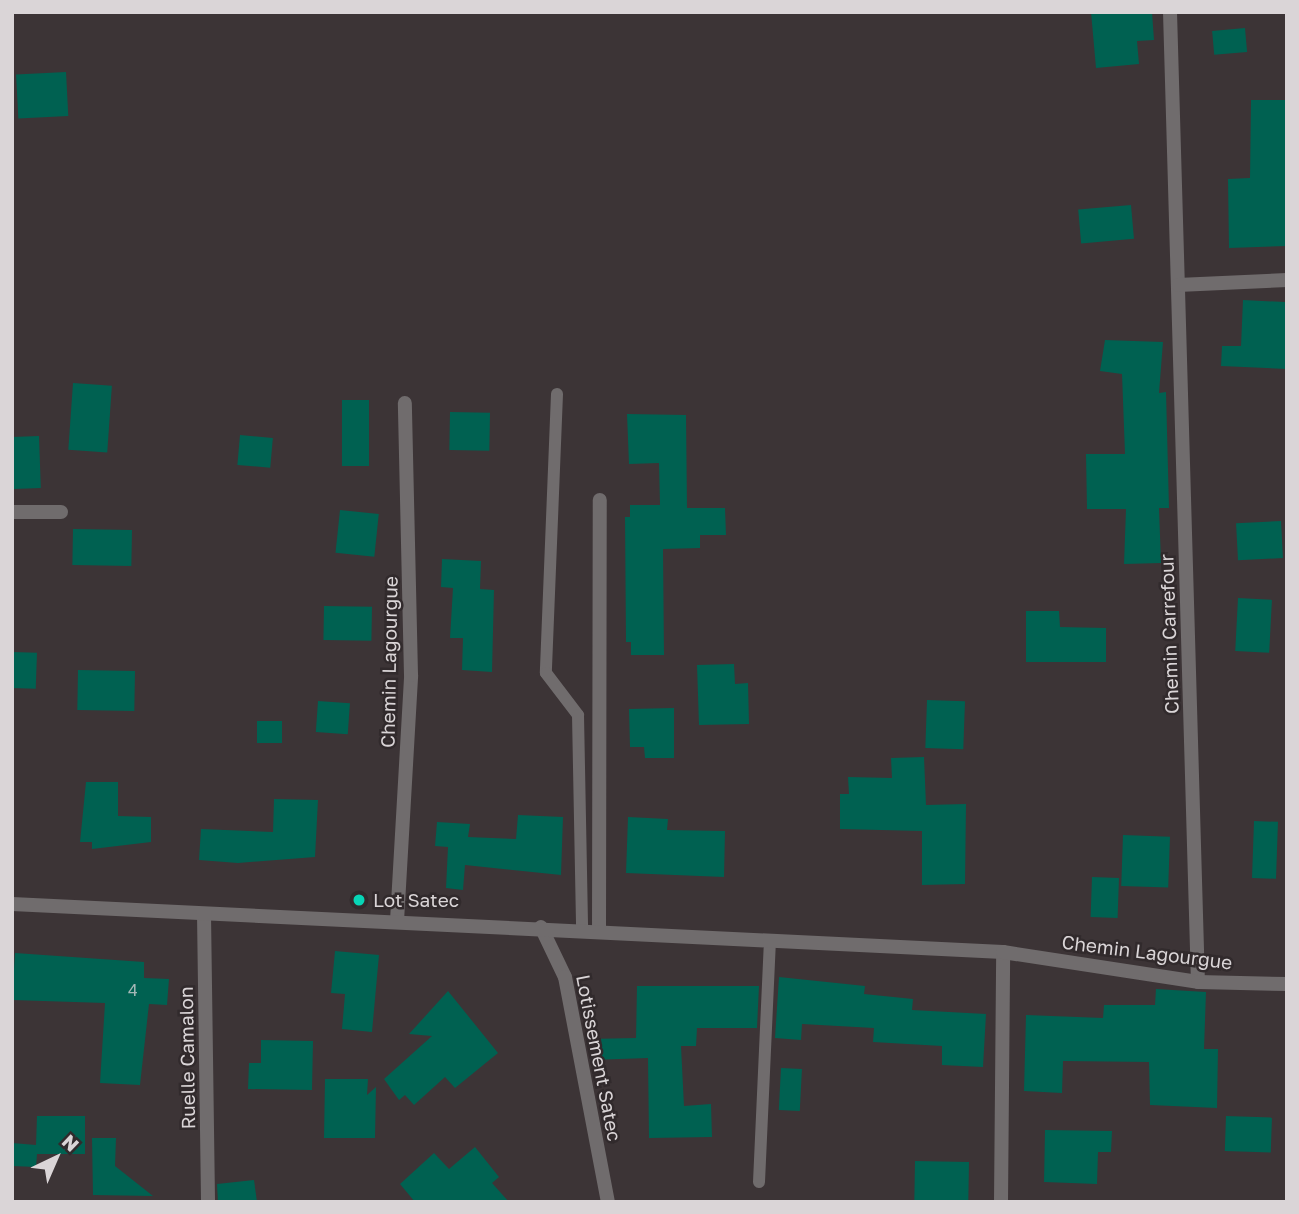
<!DOCTYPE html>
<html>
<head>
<meta charset="utf-8">
<style>
	body { margin:0 }
	#map { position:relative; width:1299px; height:1214px; overflow:hidden; background:#3c3436; font-family:"Golos Text",sans-serif }
	div>[style] { position:absolute }
	.building>* { inset:0; background:#006151; transform-origin:0 0 }
	.service>* { height:12px; margin:-6px; padding:0 6px; transform-origin:6px; border-radius:6px; background:#706c6d }
	.minor>* { height:14px; margin:-7px; padding:0 7px; transform-origin:7px; border-radius:7px; background:#706c6d }
	.tertiary>* { height:14px; margin:-7px; padding:0 7px; transform-origin:7px; border-radius:7px; background:#706c6d }
	.dots>* { width:19px; height:19px; translate:-50% -50%; box-sizing:border-box; border:4px solid #312a2c; border-radius:50% }
	span { translate:-50% -50%; white-space:nowrap; text-align:center; line-height:1.15; -webkit-text-stroke:5px #312a2c; paint-order:stroke }
	.number-label { font-size:16px; color:#a4b8b6 }
	.number-label span { -webkit-text-stroke-width:0 }
	.street-label { font-size:19px; color:#dad5d7 }
	.poi-label { font-size:19px; color:#dad5d7 }
	.left { translate:0 -50%; text-align:left }
	.frame { position:absolute; inset:0; border:14px solid #dad5d7; pointer-events:none }
	.north { position:absolute; left:21px; top:1123px; width:70px; height:70px; -webkit-text-stroke:5px #312a2c; paint-order:stroke; rotate:44deg; font-size:19px; font-weight:700; line-height:28px; text-align:center; color:#dad5d7 }
	.north::after { content:''; display:block; margin:auto; width:24px; height:32px; background:#dad5d7; clip-path:polygon(50% 0,100% 100%,50% 72%,0 100%) }
</style>
</head>
<body>
<div id="map">
	<div class="building">
		<i style="clip-path:polygon(1091px 12px,1152px 12px,1154px 40px,1137px 41px,1139px 64px,1096px 68px)"></i>
		<i style="left:1245px;top:28px;width:24px;height:33px;rotate:85deg"></i>
		<i style="left:66px;top:72px;width:44px;height:50px;rotate:87deg"></i>
		<i style="clip-path:polygon(1251px 100px,1287px 100px,1287px 246px,1229px 248px,1228px 179px,1250px 178px)"></i>
		<i style="left:1131px;top:205px;width:34px;height:53px;rotate:85deg"></i>
		<i style="clip-path:polygon(1243px 300px,1285px 302px,1287px 369px,1221px 366px,1222px 346px,1241px 346px)"></i>
		<i style="clip-path:polygon(1105px 340px,1163px 342px,1159px 393px,1166px 392px,1169px 508px,1159px 508px,1161px 563px,1124px 564px,1126px 509px,1087px 509px,1086px 454px,1125px 454px,1122px 374px,1100px 371px)"></i>
		<i style="left:73px;top:383px;width:39px;height:67px;rotate:4deg"></i>
		<i style="left:342px;top:400px;width:27px;height:66px"></i>
		<i style="left:450px;top:412px;width:40px;height:38px;rotate:1deg"></i>
		<i style="clip-path:polygon(627px 414px,686px 415px,687px 508px,725px 508px,726px 535px,700px 535px,700px 548px,663px 549px,664px 655px,631px 655px,631px 642px,626px 642px,625px 517px,630px 517px,630px 505px,660px 505px,659px 463px,629px 464px)"></i>
		<i style="left:240px;top:435px;width:33px;height:30px;rotate:5deg"></i>
		<i style="left:39px;top:436px;width:52px;height:27px;rotate:88deg"></i>
		<i style="left:340px;top:510px;width:39px;height:43px;rotate:6deg"></i>
		<i style="left:1281px;top:521px;width:37px;height:45px;rotate:87deg"></i>
		<i style="left:73px;top:529px;width:59px;height:36px;rotate:1deg"></i>
		<i style="clip-path:polygon(442px 559px,481px 561px,480px 589px,494px 590px,492px 672px,462px 670px,463px 638px,450px 638px,453px 588px,441px 587px)"></i>
		<i style="left:1238px;top:598px;width:34px;height:53px;rotate:3deg"></i>
		<i style="left:324px;top:606px;width:48px;height:34px;rotate:1deg"></i>
		<i style="clip-path:polygon(1026px 611px,1059px 611px,1060px 627px,1106px 628px,1106px 662px,1026px 662px)"></i>
		<i style="left:12px;top:652px;width:25px;height:36px;rotate:2deg"></i>
		<i style="clip-path:polygon(734px 664px,735px 684px,748px 683px,749px 724px,699px 725px,697px 665px)"></i>
		<i style="left:78px;top:670px;width:57px;height:40px;rotate:1deg"></i>
		<i style="left:927px;top:700px;width:38px;height:48px;rotate:2deg"></i>
		<i style="left:318px;top:701px;width:32px;height:31px;rotate:4deg"></i>
		<i style="clip-path:polygon(674px 708px,674px 758px,645px 758px,644px 747px,630px 747px,629px 709px)"></i>
		<i style="left:257px;top:721px;width:25px;height:22px"></i>
		<i style="clip-path:polygon(924px 757px,926px 805px,966px 804px,965px 884px,922px 885px,922px 831px,840px 829px,840px 794px,849px 794px,848px 777px,892px 778px,891px 758px)"></i>
		<i style="clip-path:polygon(86px 782px,118px 782px,118px 816px,151px 817px,151px 842px,92px 849px,92px 842px,80px 842px)"></i>
		<i style="clip-path:polygon(274px 799px,318px 800px,315px 857px,238px 863px,199px 860px,201px 829px,273px 832px)"></i>
		<i style="clip-path:polygon(518px 815px,563px 817px,561px 875px,465px 865px,463px 890px,446px 888px,448px 847px,435px 846px,437px 822px,470px 824px,468px 837px,516px 839px)"></i>
		<i style="clip-path:polygon(628px 817px,668px 819px,667px 830px,725px 831px,724px 877px,626px 873px)"></i>
		<i style="left:1254px;top:821px;width:24px;height:57px;rotate:2deg"></i>
		<i style="left:1123px;top:835px;width:47px;height:51px;rotate:2deg"></i>
		<i style="left:1092px;top:877px;width:27px;height:40px;rotate:2deg"></i>
		<i style="clip-path:polygon(335px 951px,379px 955px,372px 1032px,342px 1029px,345px 994px,331px 993px)"></i>
		<i style="clip-path:polygon(15px 953px,144px 962px,144px 978px,169px 979px,167px 1005px,149px 1004px,140px 1085px,100px 1083px,105px 1003px,12px 1000px)"></i>
		<i style="clip-path:polygon(779px 977px,865px 986px,864px 994px,913px 999px,912px 1010px,986px 1014px,983px 1067px,942px 1065px,942px 1046px,873px 1042px,874px 1028px,802px 1024px,801px 1040px,775px 1038px)"></i>
		<i style="clip-path:polygon(637px 986px,759px 986px,757px 1028px,697px 1028px,696px 1046px,681px 1046px,684px 1106px,711px 1104px,712px 1137px,649px 1138px,648px 1058px,591px 1060px,589px 1039px,636px 1038px)"></i>
		<i style="clip-path:polygon(1156px 989px,1206px 992px,1204px 1049px,1218px 1049px,1217px 1108px,1150px 1105px,1149px 1062px,1063px 1061px,1062px 1093px,1024px 1091px,1026px 1015px,1103px 1018px,1104px 1005px,1155px 1005px)"></i>
		<i style="clip-path:polygon(448px 991px,498px 1053px,455px 1088px,445px 1077px,414px 1105px,405px 1095px,399px 1100px,384px 1079px,432px 1036px,409px 1034px)"></i>
		<i style="clip-path:polygon(261px 1040px,313px 1041px,312px 1090px,248px 1089px,249px 1063px,261px 1063px)"></i>
		<i style="left:781px;top:1068px;width:21px;height:42px;rotate:3deg"></i>
		<i style="clip-path:polygon(325px 1079px,368px 1079px,367px 1095px,376px 1087px,375px 1138px,324px 1138px)"></i>
		<i style="clip-path:polygon(37px 1116px,85px 1116px,85px 1154px,37px 1154px,36px 1167px,12px 1166px,12px 1143px,36px 1145px)"></i>
		<i style="left:1226px;top:1116px;width:46px;height:35px;rotate:2deg"></i>
		<i style="clip-path:polygon(1045px 1130px,1112px 1131px,1111px 1152px,1098px 1152px,1097px 1184px,1044px 1182px)"></i>
		<i style="clip-path:polygon(92px 1138px,116px 1138px,115px 1166px,153px 1196px,93px 1195px)"></i>
		<i style="clip-path:polygon(475px 1147px,499px 1177px,492px 1183px,509px 1202px,415px 1202px,400px 1184px,434px 1153px,449px 1169px)"></i>
		<i style="left:915px;top:1161px;width:54px;height:41px;rotate:1deg"></i>
		<i style="clip-path:polygon(254px 1180px,257px 1202px,218px 1202px,217px 1184px)"></i>
	</div>
	<div class="service">
		<i style="left:557px;top:394px;width:279px;rotate:92.3deg"></i>
		<i style="left:546px;top:673px;width:53px;rotate:52.7deg"></i>
		<i style="left:578px;top:715px;width:217px;rotate:88.9deg"></i>
		<i style="left:759px;top:1182px;width:241px;rotate:-87.4deg"></i>
	</div>
	<div class="minor">
		<i style="left:1170px;top:12px;width:970px;rotate:88.35deg"></i>
		<i style="left:1178px;top:285px;width:109px;rotate:-2.6deg"></i>
		<i style="left:12px;top:512px;width:49px"></i>
		<i style="left:204px;top:914px;width:288px;rotate:89.2deg"></i>
		<i style="left:397px;top:921px;width:246px;rotate:-86.7deg"></i>
		<i style="left:411px;top:675px;width:272px;rotate:-91.3deg"></i>
		<i style="left:541px;top:927px;width:55px;rotate:64.4deg"></i>
		<i style="left:565px;top:977px;width:229px;rotate:79.2deg"></i>
		<i style="left:599px;top:932px;width:432px;rotate:-89.9deg"></i>
		<i style="left:1001px;top:1202px;width:250px;rotate:-89.5deg"></i>
	</div>
	<div class="tertiary">
		<i style="left:12px;top:904px;width:992px;rotate:2.77deg"></i>
		<i style="left:1003px;top:952px;width:197px;rotate:8.7deg"></i>
		<i style="left:1198px;top:982px;width:89px;rotate:1.3deg"></i>
	</div>
	<div class="dots">
		<i style="left:359px;top:900px;background:#07d5b6"></i>
	</div>
	<div class="number-label">
		<span style="left:133px;top:990px">4</span>
	</div>
	<div class="street-label">
		<span style="left:1169px;top:634px;rotate:-92deg">Chemin Carrefour</span>
		<span style="left:389px;top:662px;rotate:-89deg">Chemin Lagourgue</span>
		<span style="left:1147px;top:952px;rotate:7deg">Chemin Lagourgue</span>
		<span style="left:187px;top:1058px;rotate:-91deg">Ruelle Camalon</span>
		<span style="left:599px;top:1058px;rotate:79deg">Lotissement Satec</span>
	</div>
	<div class="poi-label">
		<span class="left" style="left:373px;top:900px">Lot Satec</span>
	</div>
	<div class="frame"></div>
	<div class="north">N</div>
</div>
</body>
</html>
